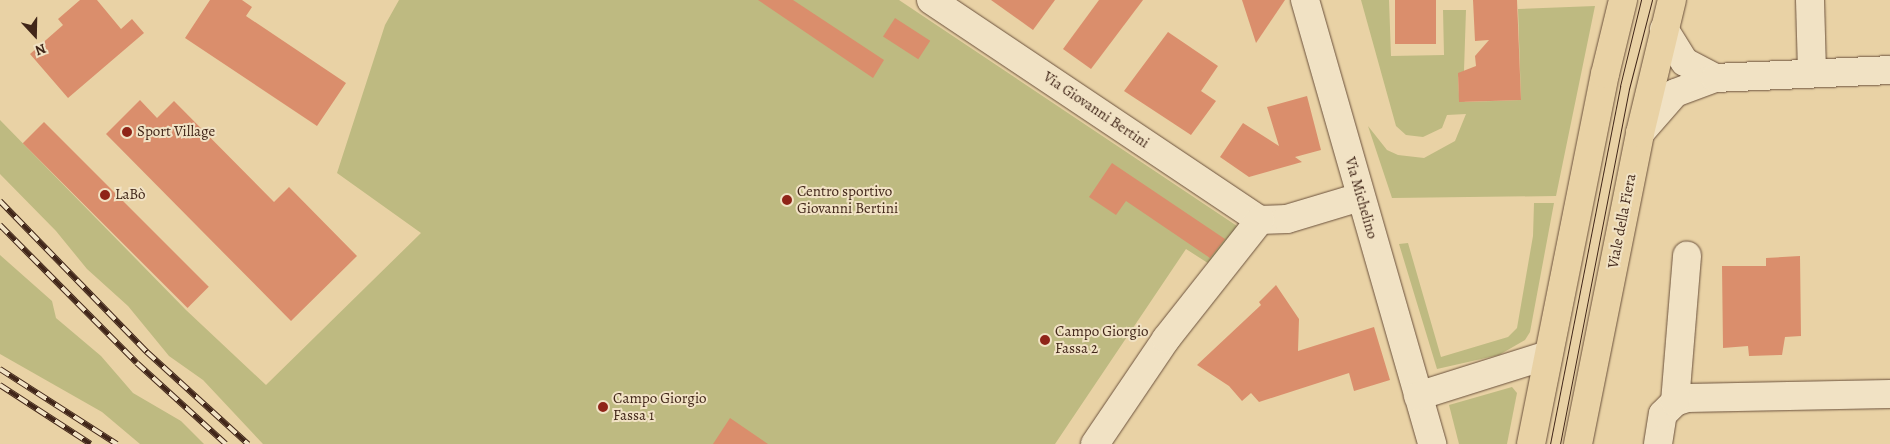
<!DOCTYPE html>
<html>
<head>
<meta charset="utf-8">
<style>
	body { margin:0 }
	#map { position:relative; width:1890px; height:444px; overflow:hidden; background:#e9d2a5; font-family:Alegreya,serif }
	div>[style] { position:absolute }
	.green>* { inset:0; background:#beba81 }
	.building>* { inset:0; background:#da8e6c; transform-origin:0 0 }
	.roads { filter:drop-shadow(0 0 1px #6b513c) drop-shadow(0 0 1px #6b513c) }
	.minor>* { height:28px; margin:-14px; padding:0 14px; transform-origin:14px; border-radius:14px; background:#f1e2c4 }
	.major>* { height:28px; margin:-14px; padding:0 14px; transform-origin:14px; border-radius:14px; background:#e9d2a5 }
	.tram>* { height:1px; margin:-0.5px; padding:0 0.5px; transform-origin:0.5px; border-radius:0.5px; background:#412619 }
	.rail>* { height:5.5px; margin-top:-2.75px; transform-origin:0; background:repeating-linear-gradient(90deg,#f1e2c4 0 11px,#412619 0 22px); box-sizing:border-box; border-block:1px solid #412619 }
	.dots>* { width:14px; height:14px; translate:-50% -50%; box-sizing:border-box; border:2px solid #f1e2c4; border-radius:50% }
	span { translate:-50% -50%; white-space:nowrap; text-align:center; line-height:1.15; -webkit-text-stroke:4px #f1e2c4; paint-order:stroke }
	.street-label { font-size:15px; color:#412619 }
	.poi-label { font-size:15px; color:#412619 }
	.left { translate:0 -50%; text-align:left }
	.north { position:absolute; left:10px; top:10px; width:50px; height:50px; -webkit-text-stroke:4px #f1e2c4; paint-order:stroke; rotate:159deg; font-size:14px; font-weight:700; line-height:20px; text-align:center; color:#412619 }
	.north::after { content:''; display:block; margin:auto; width:18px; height:22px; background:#412619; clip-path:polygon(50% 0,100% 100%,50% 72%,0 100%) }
</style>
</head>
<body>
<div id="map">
	<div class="green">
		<i style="clip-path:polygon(399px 0,899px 0,1240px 228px,1214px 267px,1186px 249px,1055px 444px,263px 444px,203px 380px,169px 356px,128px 306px,87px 269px,56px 231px,0 174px,0 120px,186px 310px,266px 385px,421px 233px,337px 173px,385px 25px)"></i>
		<i style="clip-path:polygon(1361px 0,1389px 0,1391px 56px,1444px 55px,1443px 10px,1466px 10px,1464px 71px,1458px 77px,1459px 95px,1465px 102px,1521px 100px,1518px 9px,1595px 6px,1556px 196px,1392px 198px,1368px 126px,1387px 150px,1398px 155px,1424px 158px,1455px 141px,1466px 114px,1447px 115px,1442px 128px,1423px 137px,1406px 135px,1396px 126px)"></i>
		<i style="clip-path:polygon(1534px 203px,1554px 203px,1530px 332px,1525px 340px,1499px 355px,1437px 369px,1399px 244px,1408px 243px,1441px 357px,1508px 337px,1517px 328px,1533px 236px)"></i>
		<i style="clip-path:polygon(0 255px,52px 301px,56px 318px,101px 356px,133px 393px,181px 421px,204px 444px,140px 444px,102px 412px,0 354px)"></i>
		<i style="clip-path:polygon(1512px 387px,1517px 393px,1507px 444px,1459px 444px,1449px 405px)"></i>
	</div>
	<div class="building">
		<i style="clip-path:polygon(80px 0,97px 0,121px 29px,132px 19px,144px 33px,68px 98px,30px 54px,63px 25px,58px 19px)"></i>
		<i style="clip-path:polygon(210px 0,242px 0,252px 7px,246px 16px,346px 83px,317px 126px,185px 38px)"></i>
		<i style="clip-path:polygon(758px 0,793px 0,884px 60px,873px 78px)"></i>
		<i style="clip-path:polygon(991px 0,1055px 0,1033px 30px)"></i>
		<i style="clip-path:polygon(1099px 0,1143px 0,1091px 69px,1063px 49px)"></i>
		<i style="clip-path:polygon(1242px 0,1285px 0,1256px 43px)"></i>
		<i style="left:1395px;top:0;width:41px;height:44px"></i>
		<i style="clip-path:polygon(1473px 0,1517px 0,1521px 100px,1459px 102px,1458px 73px,1476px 66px,1475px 56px,1489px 40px,1475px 41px)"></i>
		<i style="left:895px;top:18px;width:42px;height:22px;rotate:33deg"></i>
		<i style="clip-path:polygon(1168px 32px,1218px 66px,1201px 91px,1216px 101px,1191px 135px,1124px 91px)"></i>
		<i style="clip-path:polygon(1307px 96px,1321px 150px,1295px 157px,1302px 162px,1249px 177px,1220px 157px,1243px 123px,1279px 146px,1267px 107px)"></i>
		<i style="clip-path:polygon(140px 100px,157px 118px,174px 101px,274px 202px,289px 187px,357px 256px,291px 321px,106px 134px)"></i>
		<i style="left:44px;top:122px;width:233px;height:30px;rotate:45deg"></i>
		<i style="clip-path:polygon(1112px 163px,1225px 239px,1210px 258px,1126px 201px,1116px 215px,1089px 197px)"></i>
		<i style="clip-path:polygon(1800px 256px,1801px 336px,1785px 337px,1782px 355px,1749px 356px,1748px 346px,1723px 348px,1722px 266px,1766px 266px,1766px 258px)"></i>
		<i style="clip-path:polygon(1276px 285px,1299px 319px,1298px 351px,1374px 327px,1390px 380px,1354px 391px,1349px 373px,1259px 402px,1251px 393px,1242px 401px,1229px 386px,1197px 365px,1261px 305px,1259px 302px)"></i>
		<i style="clip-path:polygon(730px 418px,768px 444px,713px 444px)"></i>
	</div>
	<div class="roads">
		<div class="minor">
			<i style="left:931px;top:0;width:396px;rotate:33.8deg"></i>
			<i style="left:1260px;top:220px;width:27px;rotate:-2deg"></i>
			<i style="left:1287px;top:219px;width:76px;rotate:-16.8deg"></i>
			<i style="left:1305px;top:0;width:462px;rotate:74deg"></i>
			<i style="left:1810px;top:0;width:72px;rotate:88.4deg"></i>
			<i style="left:1664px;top:29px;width:39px;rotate:58deg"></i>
			<i style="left:1685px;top:62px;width:34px;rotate:28deg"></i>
			<i style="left:1640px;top:133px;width:53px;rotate:-48.8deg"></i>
			<i style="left:1675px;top:93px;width:43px;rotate:-20.6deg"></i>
			<i style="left:1715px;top:78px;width:175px;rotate:-2.6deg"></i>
			<i style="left:1418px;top:396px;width:136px;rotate:-17.5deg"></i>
			<i style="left:1675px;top:402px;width:13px;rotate:-18deg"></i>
			<i style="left:1687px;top:398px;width:203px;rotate:-1.1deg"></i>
			<i style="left:1095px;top:444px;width:127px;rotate:-55.9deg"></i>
			<i style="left:1166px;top:339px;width:152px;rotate:-51.7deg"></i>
			<i style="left:1658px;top:444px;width:30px;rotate:-81deg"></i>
			<i style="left:1663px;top:414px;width:17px;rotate:-45deg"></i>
			<i style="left:1675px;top:402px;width:147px;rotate:-85.3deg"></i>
		</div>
		<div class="major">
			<i style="left:1531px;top:444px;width:377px;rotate:-78.7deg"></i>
			<i style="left:1605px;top:74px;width:76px;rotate:-76.3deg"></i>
			<i style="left:1578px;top:444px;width:317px;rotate:-78.7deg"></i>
			<i style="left:1640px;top:133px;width:137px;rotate:-76.5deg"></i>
		</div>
	</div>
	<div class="tram">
		<i style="left:1550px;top:444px;width:365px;rotate:-78.9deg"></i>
		<i style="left:1620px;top:86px;width:89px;rotate:-76.3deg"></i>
		<i style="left:1560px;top:444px;width:362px;rotate:-79deg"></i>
		<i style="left:1629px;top:89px;width:92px;rotate:-75.5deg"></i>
	</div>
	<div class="rail">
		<i style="left:0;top:201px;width:211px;rotate:45.8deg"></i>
		<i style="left:147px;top:352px;width:137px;rotate:42.3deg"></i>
		<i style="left:0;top:225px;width:194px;rotate:45.2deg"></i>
		<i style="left:137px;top:363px;width:120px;rotate:42.3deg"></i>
		<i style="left:0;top:369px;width:139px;rotate:32.7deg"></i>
		<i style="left:0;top:385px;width:108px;rotate:33deg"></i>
	</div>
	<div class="dots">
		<i style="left:127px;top:132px;background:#8f2418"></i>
		<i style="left:105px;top:195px;background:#8f2418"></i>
		<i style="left:787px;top:200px;background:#8f2418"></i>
		<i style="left:1045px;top:340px;background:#8f2418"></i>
		<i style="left:603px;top:407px;background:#8f2418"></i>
	</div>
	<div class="street-label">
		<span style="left:1096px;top:110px;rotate:34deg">Via Giovanni Bertini</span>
		<span style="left:1361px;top:198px;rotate:74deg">Via Michelino</span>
		<span style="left:1622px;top:221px;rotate:-79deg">Viale della Fiera</span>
	</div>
	<div class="poi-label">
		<span class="left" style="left:137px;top:132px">Sport Village</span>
		<span class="left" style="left:797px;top:200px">Centro sportivo<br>Giovanni Bertini</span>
		<span class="left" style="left:115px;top:195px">LaBò</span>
		<span class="left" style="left:1055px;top:340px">Campo Giorgio<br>Fassa 2</span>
		<span class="left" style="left:613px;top:407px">Campo Giorgio<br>Fassa 1</span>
	</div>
	<div class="north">N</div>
</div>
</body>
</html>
